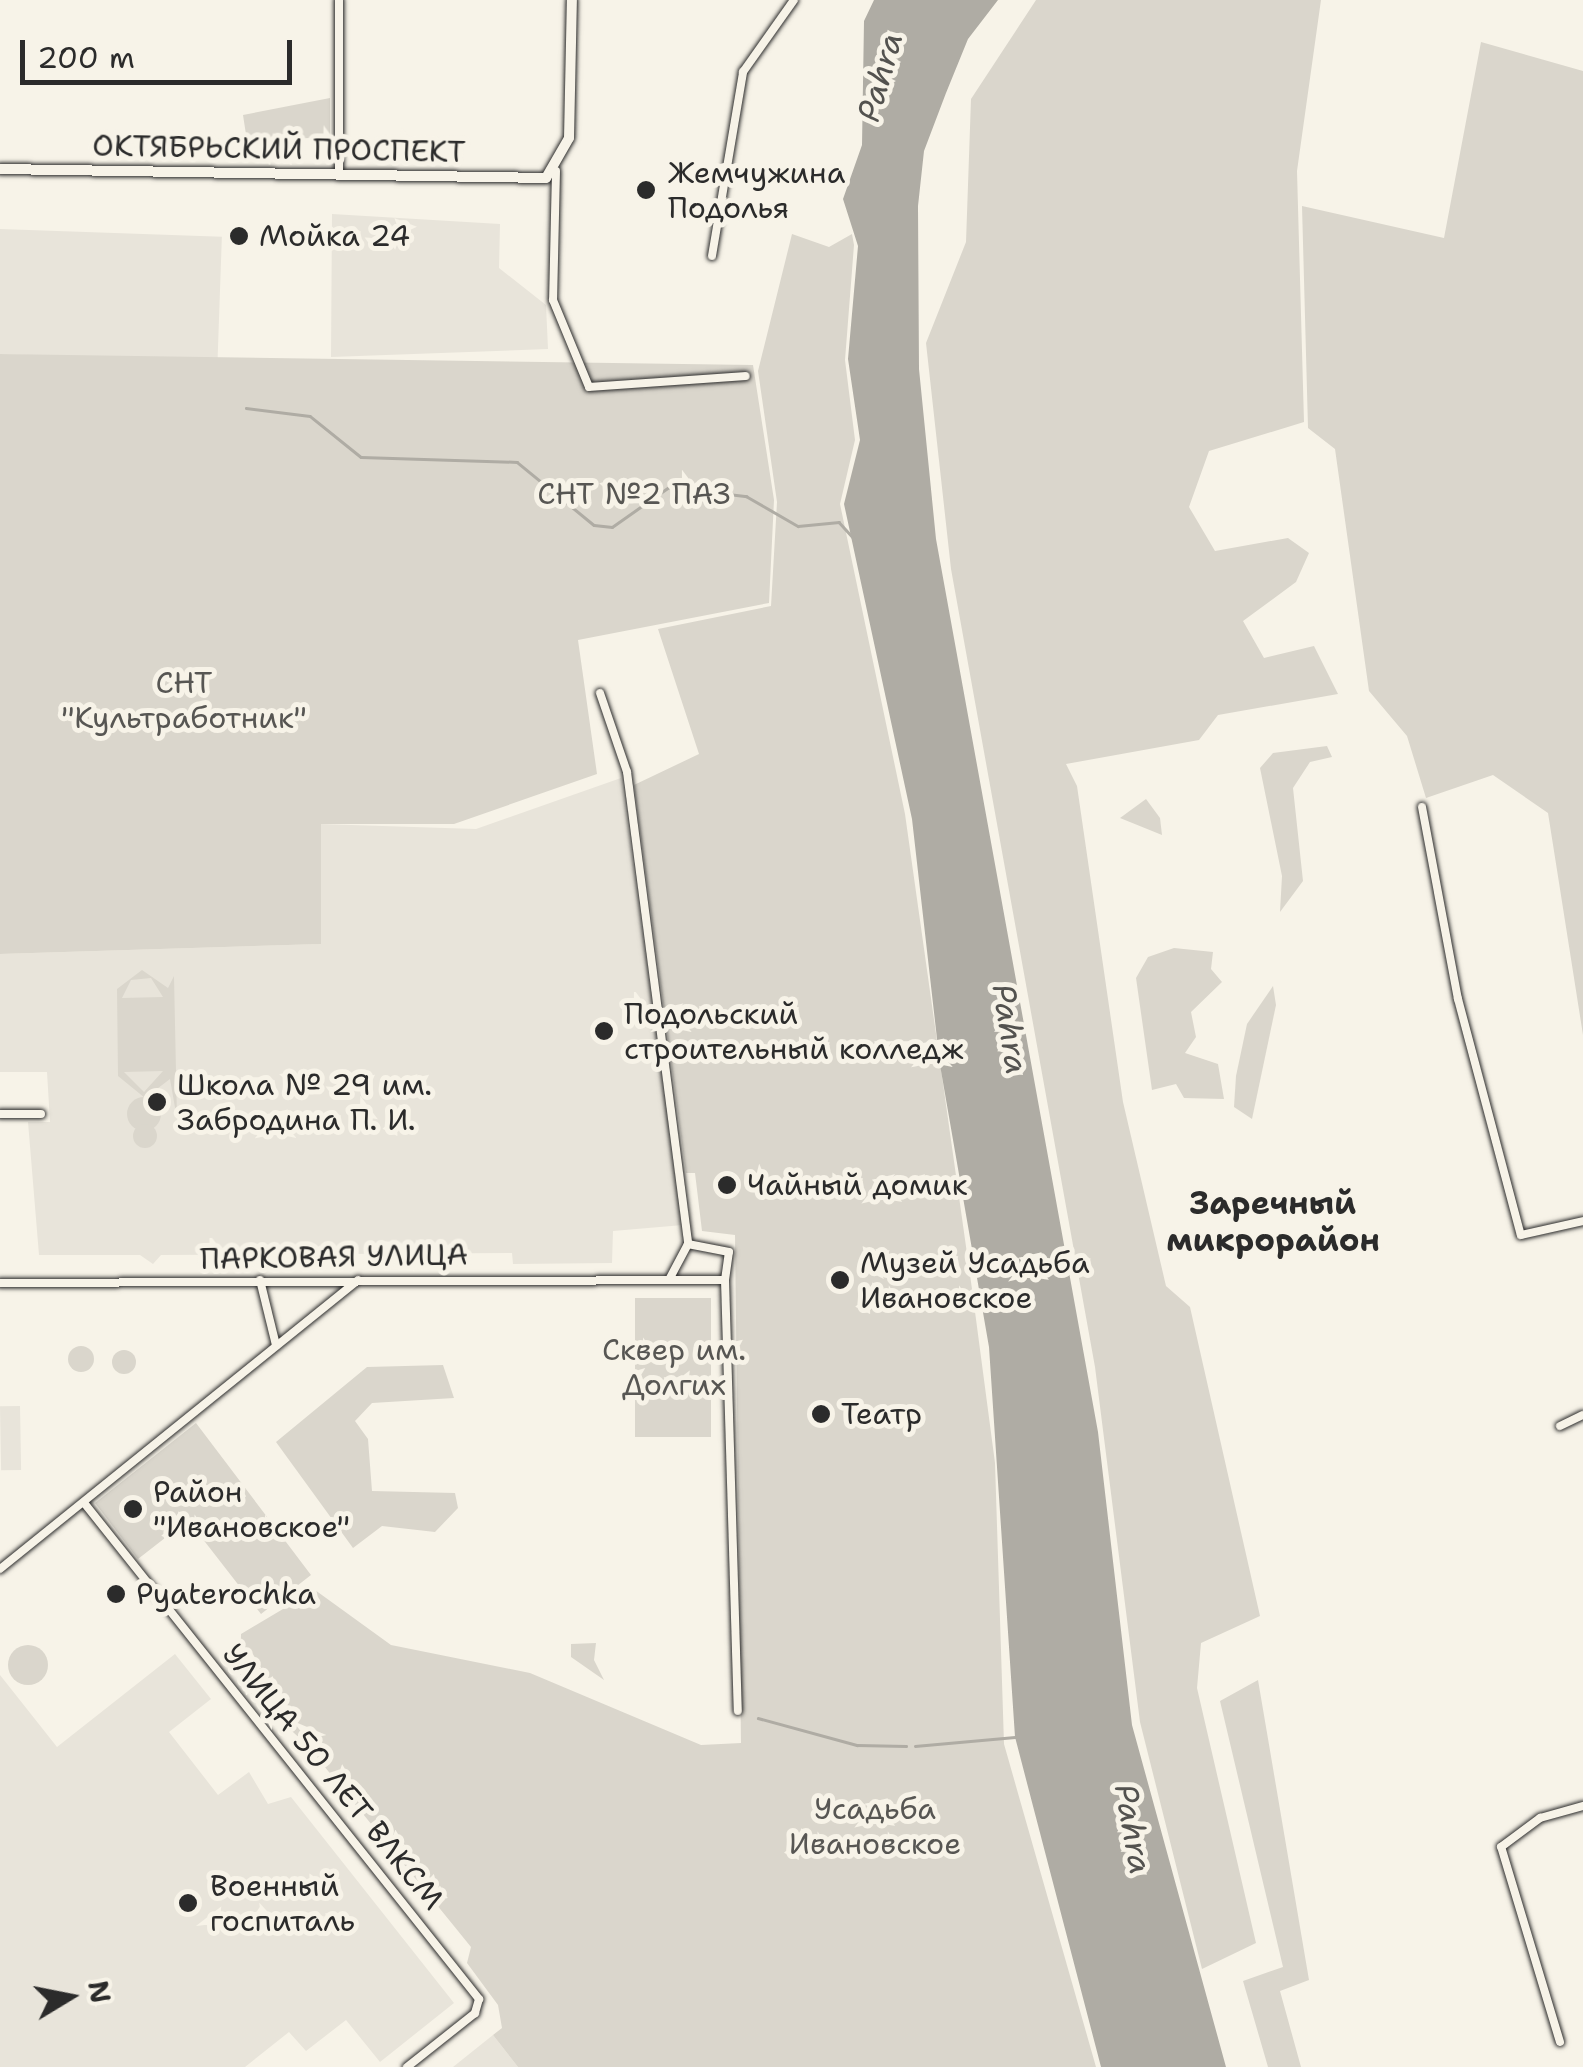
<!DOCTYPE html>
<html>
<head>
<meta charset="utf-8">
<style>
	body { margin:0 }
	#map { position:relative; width:1583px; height:2067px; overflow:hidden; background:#f7f3e8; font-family:"Shantell Sans",sans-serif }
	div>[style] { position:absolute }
	.built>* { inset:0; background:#e8e4da; transform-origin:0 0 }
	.green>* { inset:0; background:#dad6cc; transform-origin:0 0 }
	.round { border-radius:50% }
	.water>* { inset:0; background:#afaca4 }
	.stream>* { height:2.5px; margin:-1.25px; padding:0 1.25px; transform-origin:1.25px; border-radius:1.25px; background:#afaca4 }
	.roads { filter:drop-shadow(0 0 2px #2b2b2b) drop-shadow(0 0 2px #2b2b2b) }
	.street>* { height:8px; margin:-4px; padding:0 4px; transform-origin:4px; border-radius:4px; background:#f7f3e8 }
	.secondary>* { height:10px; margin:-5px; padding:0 5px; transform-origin:5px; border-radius:5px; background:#f7f3e8 }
	.dots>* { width:28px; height:28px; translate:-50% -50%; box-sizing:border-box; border:5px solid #f7f3e8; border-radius:50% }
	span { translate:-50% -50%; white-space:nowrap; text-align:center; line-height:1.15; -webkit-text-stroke:10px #f7f3e8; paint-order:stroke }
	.street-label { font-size:30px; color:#2b2b2b }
	.poi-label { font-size:30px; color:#2b2b2b }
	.left { translate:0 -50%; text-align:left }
	.park-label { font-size:30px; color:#575653 }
	.water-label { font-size:32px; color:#53524f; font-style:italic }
	.neighbourhood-label { font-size:32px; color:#2b2b2b; font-weight:700 }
	.north { position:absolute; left:20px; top:1947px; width:100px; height:100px; -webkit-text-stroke:8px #f7f3e8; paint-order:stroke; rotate:80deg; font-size:28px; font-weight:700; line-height:40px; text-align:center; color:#2b2b2b }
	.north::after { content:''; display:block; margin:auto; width:35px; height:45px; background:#2b2b2b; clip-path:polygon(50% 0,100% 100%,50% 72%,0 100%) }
	.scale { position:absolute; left:20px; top:40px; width:272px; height:45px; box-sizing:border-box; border:5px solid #2b2b2b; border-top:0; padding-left:12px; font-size:30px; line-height:35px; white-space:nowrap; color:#2b2b2b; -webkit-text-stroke:8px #f7f3e8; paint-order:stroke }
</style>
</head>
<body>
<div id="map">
	<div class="built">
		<i style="clip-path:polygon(332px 214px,500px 224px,499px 268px,546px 305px,548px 349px,331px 357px)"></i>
		<i style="left:0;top:229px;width:222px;height:125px;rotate:2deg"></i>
		<i style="clip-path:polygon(621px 778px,683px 1225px,613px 1231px,612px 1263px,513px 1264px,512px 1253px,161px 1255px,153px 1264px,140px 1255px,39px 1255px,28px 1122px,50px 1122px,47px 1072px,0 1072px,0 954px,321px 944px,320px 824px,476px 829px)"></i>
		<i style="left:20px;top:1406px;width:64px;height:20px;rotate:89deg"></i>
		<i style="clip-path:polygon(175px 1654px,211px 1699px,169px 1732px,218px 1795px,249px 1772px,268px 1804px,291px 1797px,454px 2003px,380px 2062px,346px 2020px,306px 2051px,289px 2032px,245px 2067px,0 2067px,0 1675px,57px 1747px)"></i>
		<i style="clip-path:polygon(493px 2035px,518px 2067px,453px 2067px)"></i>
	</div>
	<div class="green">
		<i style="clip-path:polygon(1036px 0,1321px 0,1297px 171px,1304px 422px,1209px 451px,1189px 507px,1215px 551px,1288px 538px,1309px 553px,1296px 582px,1243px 621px,1264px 658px,1314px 646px,1338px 694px,1218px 715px,1199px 740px,1066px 764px,1077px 786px,1123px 1102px,1166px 1286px,1190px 1307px,1260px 1616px,1201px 1643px,1197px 1688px,1256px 1943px,1202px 1969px,1140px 1722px,1095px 1367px,951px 569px,926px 343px,966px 242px,971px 99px)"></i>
		<i style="clip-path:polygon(1481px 42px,1583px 71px,1583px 1035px,1548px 813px,1493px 775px,1426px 798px,1407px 736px,1369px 691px,1335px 449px,1308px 428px,1302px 206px,1444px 238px)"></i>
		<i style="clip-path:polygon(330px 98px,330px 137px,247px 141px,243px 115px)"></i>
		<i style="clip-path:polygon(792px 234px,829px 247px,852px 234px,854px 245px,845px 360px,855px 440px,840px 504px,905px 814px,972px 1289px,995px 1463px,1004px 1744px,1096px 2067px,518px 2067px,493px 2035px,502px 2028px,498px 2005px,467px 1963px,471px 1947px,307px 1745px,240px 1683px,241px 1634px,315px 1590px,391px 1645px,530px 1673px,701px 1745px,741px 1743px,735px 1235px,702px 1231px,695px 1173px,686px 1173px,634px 785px,699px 754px,658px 629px,771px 606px,777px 502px,758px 371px)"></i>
		<i style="clip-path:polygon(0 354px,753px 365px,774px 500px,769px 603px,578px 640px,597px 774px,454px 824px,321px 824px,321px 944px,0 954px)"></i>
		<i style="clip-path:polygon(1327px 746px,1332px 757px,1310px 762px,1293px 788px,1303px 881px,1280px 912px,1282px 876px,1260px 768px,1273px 753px)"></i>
		<i style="clip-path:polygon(1146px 799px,1160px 818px,1162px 835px,1120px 818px)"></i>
		<i style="clip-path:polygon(1174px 948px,1213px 952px,1211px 969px,1222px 982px,1191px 1012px,1196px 1037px,1185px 1053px,1218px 1064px,1224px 1099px,1184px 1098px,1176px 1084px,1152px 1090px,1136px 978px,1148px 957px)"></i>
		<i style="clip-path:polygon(evenodd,142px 970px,168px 988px,174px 976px,177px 1119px,170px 1079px,145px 1098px,118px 1076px,117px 989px,142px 970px,151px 978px,163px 997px,122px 998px,131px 980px,151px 978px,142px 970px,163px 1071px,144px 1092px,124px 1072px,163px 1071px)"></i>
		<i style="clip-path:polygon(1273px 986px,1276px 1005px,1252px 1119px,1234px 1107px,1236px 1076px,1247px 1024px)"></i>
		<i class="round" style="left:127px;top:1097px;width:34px;height:34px"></i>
		<i class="round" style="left:133px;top:1124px;width:24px;height:24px"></i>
		<i style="left:635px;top:1298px;width:76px;height:139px"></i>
		<i class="round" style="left:68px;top:1346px;width:26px;height:26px"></i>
		<i class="round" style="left:112px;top:1350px;width:24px;height:24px"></i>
		<i style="clip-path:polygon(443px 1365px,454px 1398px,372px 1403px,355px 1421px,368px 1439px,372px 1491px,455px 1493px,458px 1508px,435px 1532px,382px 1526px,353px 1548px,276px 1442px,367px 1367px)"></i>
		<i style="clip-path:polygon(196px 1423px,311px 1575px,261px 1614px,188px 1520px,138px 1559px,95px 1503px)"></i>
		<i style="clip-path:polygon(596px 1643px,594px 1660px,604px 1680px,571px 1657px,571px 1644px)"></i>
		<i class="round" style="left:8px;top:1645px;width:40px;height:40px"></i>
		<i style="clip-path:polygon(1258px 1680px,1309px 1980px,1280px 1991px,1301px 2067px,1268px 2067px,1243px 1981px,1283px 1967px,1220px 1701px)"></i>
	</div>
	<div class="water">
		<i style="clip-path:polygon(874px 0,998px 0,968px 39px,946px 93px,924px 151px,918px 206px,919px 369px,936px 539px,1098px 1432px,1132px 1725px,1226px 2067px,1101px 2067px,1015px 1737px,989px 1347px,940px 1065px,912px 819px,844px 504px,860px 440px,848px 359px,858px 246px,843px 199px,862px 145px,864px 21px)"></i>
	</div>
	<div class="stream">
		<i style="left:246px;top:408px;width:64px;rotate:7.1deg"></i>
		<i style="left:310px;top:416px;width:65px;rotate:38.8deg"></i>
		<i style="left:361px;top:457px;width:156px;rotate:1.8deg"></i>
		<i style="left:517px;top:462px;width:99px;rotate:39.3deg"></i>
		<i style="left:594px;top:525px;width:18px;rotate:6deg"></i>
		<i style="left:612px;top:527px;width:70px;rotate:-35.1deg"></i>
		<i style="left:669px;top:487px;width:78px;rotate:6.7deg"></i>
		<i style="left:746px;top:496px;width:60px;rotate:30deg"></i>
		<i style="left:798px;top:526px;width:41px;rotate:-5.6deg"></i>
		<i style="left:839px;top:522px;width:25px;rotate:48deg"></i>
		<i style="left:758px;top:1718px;width:103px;rotate:15.3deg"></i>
		<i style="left:857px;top:1745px;width:49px;rotate:1.2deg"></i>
		<i style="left:915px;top:1746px;width:100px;rotate:-5.1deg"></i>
	</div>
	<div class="roads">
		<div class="street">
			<i style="left:556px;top:171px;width:129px;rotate:91.3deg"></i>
			<i style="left:553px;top:300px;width:94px;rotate:67.5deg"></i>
			<i style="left:589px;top:387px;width:157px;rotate:-4deg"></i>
			<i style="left:339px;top:175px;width:175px;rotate:-90deg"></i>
			<i style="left:712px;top:256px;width:187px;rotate:-80.4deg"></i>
			<i style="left:743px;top:72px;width:88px;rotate:-54.7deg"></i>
			<i style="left:600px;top:693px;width:83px;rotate:71.1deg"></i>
			<i style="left:627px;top:772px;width:476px;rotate:82.6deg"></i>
			<i style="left:1422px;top:807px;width:195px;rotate:79.4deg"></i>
			<i style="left:1458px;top:999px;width:244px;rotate:75.1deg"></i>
			<i style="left:1521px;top:1235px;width:64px;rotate:-12.7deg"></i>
			<i style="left:0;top:1114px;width:41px"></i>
			<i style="left:260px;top:1280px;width:67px;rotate:76.2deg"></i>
			<i style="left:725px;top:1280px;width:431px;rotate:88.3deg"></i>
			<i style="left:0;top:1283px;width:725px;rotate:-0.24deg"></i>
			<i style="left:725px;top:1280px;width:28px;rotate:-82deg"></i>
			<i style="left:729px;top:1252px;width:42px;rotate:-169deg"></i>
			<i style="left:688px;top:1244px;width:40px;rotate:118deg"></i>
			<i style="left:1560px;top:1426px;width:25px;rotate:-26deg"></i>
			<i style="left:85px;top:1504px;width:633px;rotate:51.48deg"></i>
			<i style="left:479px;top:1999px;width:15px;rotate:106deg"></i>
			<i style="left:475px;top:2013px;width:87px;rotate:141.5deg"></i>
			<i style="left:0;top:1569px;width:460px;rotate:-38.9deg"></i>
			<i style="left:1560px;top:2042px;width:204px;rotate:-106.8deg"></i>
			<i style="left:1501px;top:1847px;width:49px;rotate:-36.6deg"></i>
			<i style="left:1540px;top:1818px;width:45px;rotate:-15.6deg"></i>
		</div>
		<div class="secondary">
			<i style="left:0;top:169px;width:546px;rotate:0.94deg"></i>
			<i style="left:546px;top:178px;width:46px;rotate:-60.1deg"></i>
			<i style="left:569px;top:138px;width:138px;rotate:-88.8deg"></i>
		</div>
	</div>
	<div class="dots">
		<i style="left:646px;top:190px;background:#2b2b2b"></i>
		<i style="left:239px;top:236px;background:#2b2b2b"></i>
		<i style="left:604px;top:1031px;background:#2b2b2b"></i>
		<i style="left:157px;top:1102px;background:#2b2b2b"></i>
		<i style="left:727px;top:1185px;background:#2b2b2b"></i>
		<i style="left:840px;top:1280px;background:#2b2b2b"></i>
		<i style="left:821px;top:1414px;background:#2b2b2b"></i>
		<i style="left:133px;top:1509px;background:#2b2b2b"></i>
		<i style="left:116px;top:1594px;background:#2b2b2b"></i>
		<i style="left:188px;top:1903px;background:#2b2b2b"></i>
	</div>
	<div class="street-label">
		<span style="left:279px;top:149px;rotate:1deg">ОКТЯБРЬСКИЙ ПРОСПЕКТ</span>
		<span style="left:334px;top:1257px;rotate:-1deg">ПАРКОВАЯ УЛИЦА</span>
		<span style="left:333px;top:1777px;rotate:51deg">УЛИЦА 50 ЛЕТ ВЛКСМ</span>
	</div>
	<div class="poi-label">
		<span class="left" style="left:668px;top:190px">Жемчужина<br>Подолья</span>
		<span class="left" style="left:259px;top:236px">Мойка 24</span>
		<span class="left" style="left:624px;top:1031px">Подольский<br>строительный колледж</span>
		<span class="left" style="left:177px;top:1102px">Школа № 29 им.<br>Забродина П. И.</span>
		<span class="left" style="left:747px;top:1185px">Чайный домик</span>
		<span class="left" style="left:860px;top:1280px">Музей Усадьба<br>Ивановское</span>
		<span class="left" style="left:841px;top:1414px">Театр</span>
		<span class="left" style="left:153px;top:1509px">Район<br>"Ивановское"</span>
		<span class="left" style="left:136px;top:1594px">Pyaterochka</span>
		<span class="left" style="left:210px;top:1903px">Военный<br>госпиталь</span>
	</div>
	<div class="park-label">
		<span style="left:634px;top:494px">СНТ №2 ПАЗ</span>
		<span style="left:184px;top:700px">СНТ<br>"Культработник"</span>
		<span style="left:674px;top:1367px">Сквер им.<br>Долгих</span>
		<span style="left:875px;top:1826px">Усадьба<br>Ивановское</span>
	</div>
	<div class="water-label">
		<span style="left:880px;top:77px;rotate:-74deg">Pahra</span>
		<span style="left:1010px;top:1029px;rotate:81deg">Pahra</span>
		<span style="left:1133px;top:1829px;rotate:80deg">Pahra</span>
	</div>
	<div class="neighbourhood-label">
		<span style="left:1273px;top:1222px">Заречный<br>микрорайон</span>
	</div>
	<div class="north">N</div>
	<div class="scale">200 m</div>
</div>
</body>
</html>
